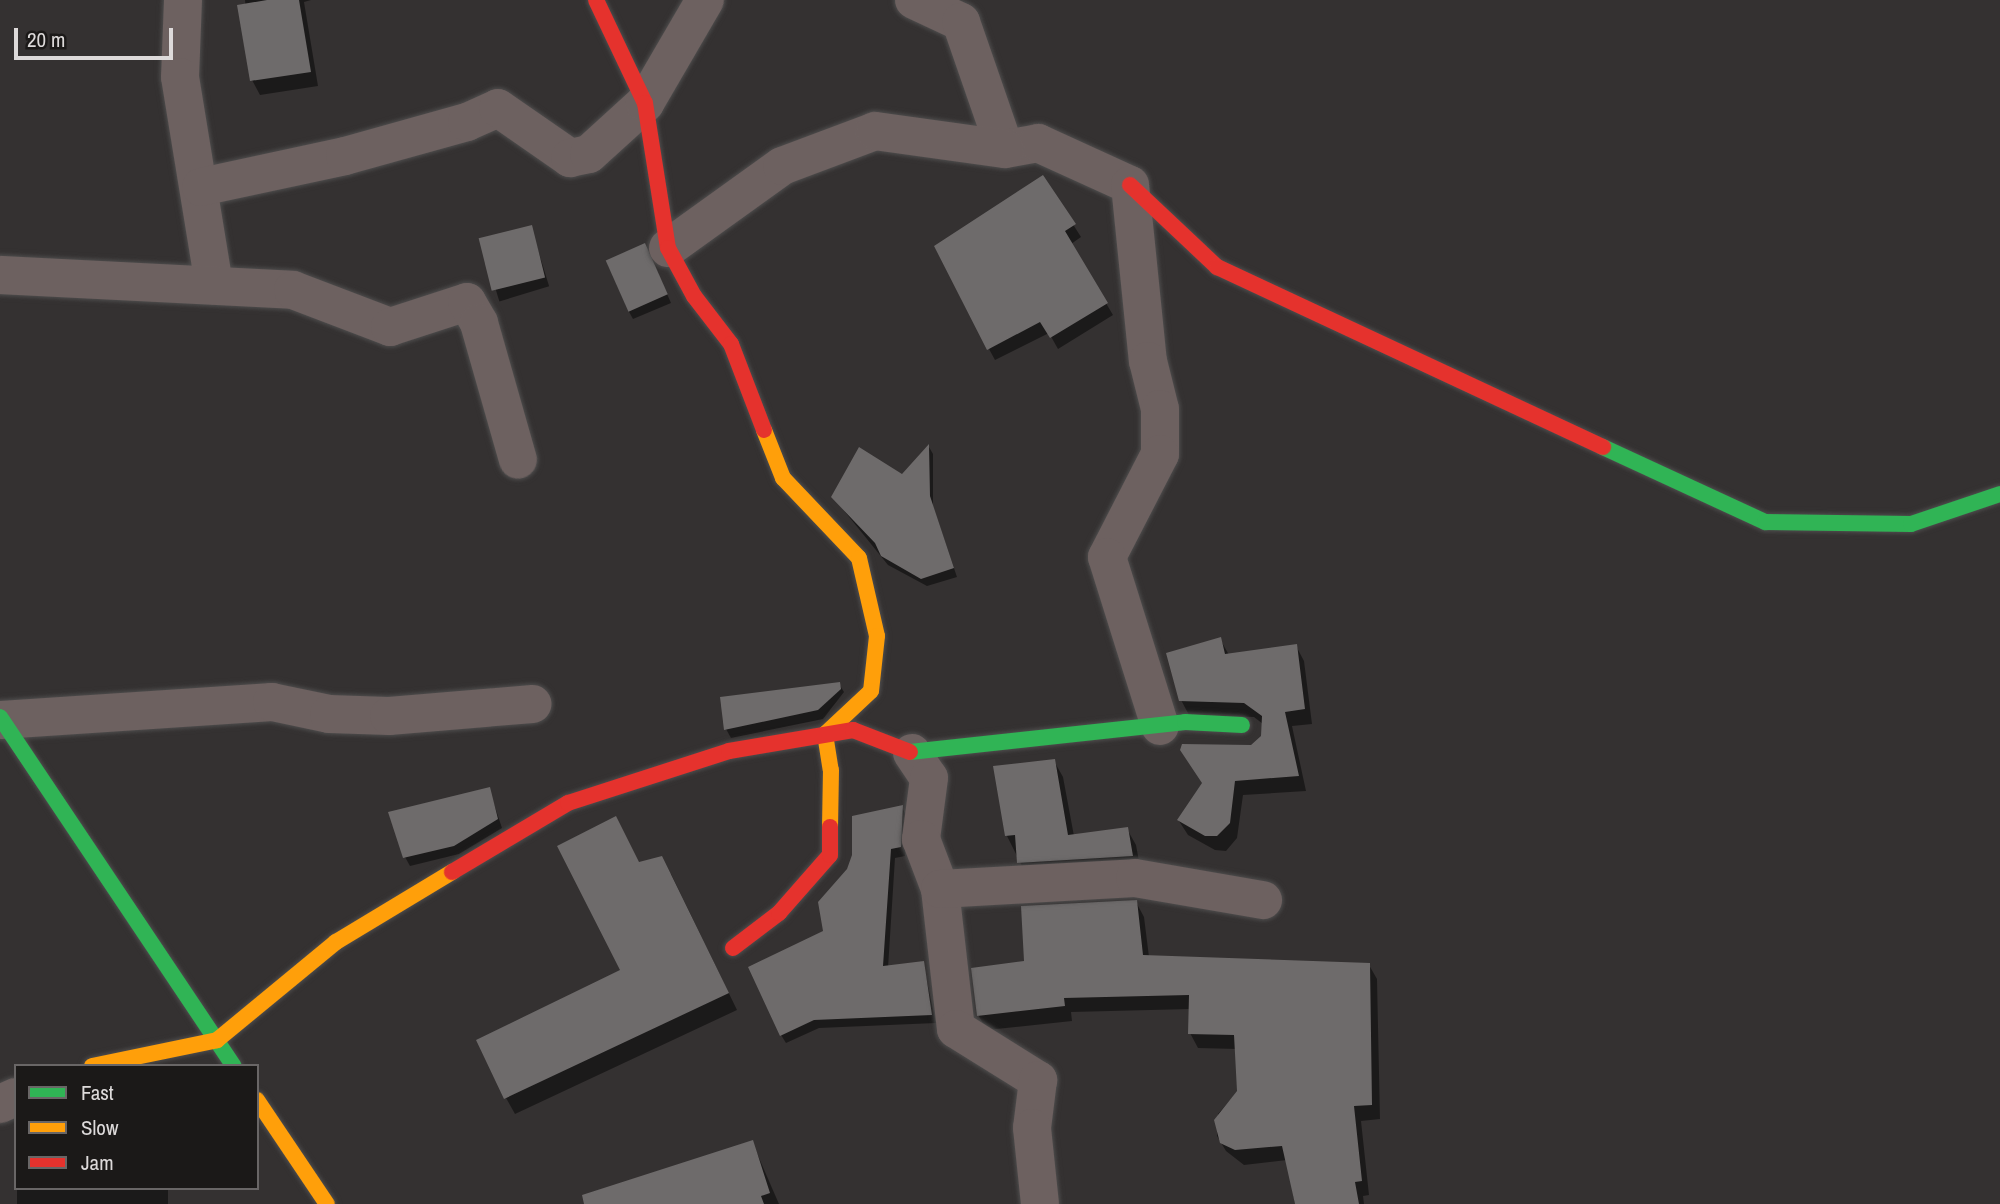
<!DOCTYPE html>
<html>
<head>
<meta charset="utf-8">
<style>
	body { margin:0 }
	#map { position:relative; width:2000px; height:1204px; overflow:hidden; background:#343131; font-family:"Archivo Narrow",sans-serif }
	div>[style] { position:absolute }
	.shadow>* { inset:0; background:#0007; transform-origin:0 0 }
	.building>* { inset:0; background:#6e6b6b; transform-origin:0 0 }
	.roads { filter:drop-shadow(0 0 2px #4e4d4d) drop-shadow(0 0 2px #4e4d4d) }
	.street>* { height:38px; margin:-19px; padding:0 19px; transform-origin:19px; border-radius:19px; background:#6d6160 }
	.fast>* { height:16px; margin:-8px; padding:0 8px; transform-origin:8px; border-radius:8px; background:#30b455 }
	.slow>* { height:16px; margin:-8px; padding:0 8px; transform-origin:8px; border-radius:8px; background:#ff9f0a }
	.jam>* { height:16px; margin:-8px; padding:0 8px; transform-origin:8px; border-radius:8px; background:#e5322d }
	span { translate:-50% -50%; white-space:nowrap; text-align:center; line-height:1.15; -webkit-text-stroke:7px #1b1918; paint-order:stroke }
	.legend { position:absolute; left:14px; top:1064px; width:245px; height:126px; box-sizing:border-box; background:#1b1918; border:2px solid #696666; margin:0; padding:9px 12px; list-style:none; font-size:21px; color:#dddada }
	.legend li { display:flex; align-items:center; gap:14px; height:35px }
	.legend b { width:35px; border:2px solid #696666 }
	.scale { position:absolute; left:14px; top:28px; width:159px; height:32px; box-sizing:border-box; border:4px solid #dddada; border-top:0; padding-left:9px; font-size:21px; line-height:24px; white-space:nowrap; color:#dddada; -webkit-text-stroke:5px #1b1918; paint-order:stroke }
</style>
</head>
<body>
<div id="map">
	<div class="shadow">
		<i style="clip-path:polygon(245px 0,311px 0,304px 2px,318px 86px,260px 95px,252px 80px)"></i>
		<i style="clip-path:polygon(1043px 177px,1081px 237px,1071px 244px,1113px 315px,1058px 349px,1049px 333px,995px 360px,989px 349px)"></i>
		<i style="left:531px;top:227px;width:62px;height:52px;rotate:73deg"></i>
		<i style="clip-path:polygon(649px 253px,671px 303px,633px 319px,628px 310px)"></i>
		<i style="clip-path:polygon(929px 447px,933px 454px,933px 506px,957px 577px,927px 586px,888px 565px,833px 497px,903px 477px)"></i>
		<i style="clip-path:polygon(1220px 639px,1229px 655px,1296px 646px,1304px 661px,1312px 724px,1292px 726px,1306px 791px,1243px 795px,1237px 838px,1226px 851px,1215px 850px,1188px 835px,1179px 821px,1262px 737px,1263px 724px,1254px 717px,1189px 715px,1181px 700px)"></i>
		<i style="clip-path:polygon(839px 684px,844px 692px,823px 719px,731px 738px,726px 729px)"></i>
		<i style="clip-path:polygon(1054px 761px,1063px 777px,1074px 836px,1127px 829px,1136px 845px,1141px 872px,1028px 878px,1007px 836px)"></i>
		<i style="clip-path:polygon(489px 789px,502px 828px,459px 854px,410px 866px,405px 857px)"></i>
		<i style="clip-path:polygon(902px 807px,906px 816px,905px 856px,895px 858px,888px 968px,923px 963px,936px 1023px,819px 1028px,786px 1043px,781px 1035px,825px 932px)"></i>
		<i style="clip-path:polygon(639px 864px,671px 874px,737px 1010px,515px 1114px,506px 1098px,623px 971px)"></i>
		<i style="clip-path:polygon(1136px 902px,1144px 917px,1149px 957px,1369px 965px,1377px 979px,1380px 1119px,1361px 1121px,1369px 1195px,1363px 1196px,1364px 1204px,1295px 1204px,1287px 1160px,1244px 1165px,1226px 1151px,1217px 1136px,1218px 1114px,1238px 1091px,1237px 1049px,1198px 1048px,1190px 1033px,1191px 1009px,1071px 1012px,1072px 1021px,987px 1030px,978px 1015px,1026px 962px)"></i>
		<i style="clip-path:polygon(752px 1142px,779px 1204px,598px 1204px)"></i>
		<i style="left:17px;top:1188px;width:151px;height:18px"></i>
	</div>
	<div class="building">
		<i style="clip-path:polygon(267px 0,299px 0,311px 72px,250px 81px,237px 5px)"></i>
		<i style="clip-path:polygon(1043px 175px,1076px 224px,1065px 231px,1108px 303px,1050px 338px,1040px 322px,987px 350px,934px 246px)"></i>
		<i style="left:532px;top:225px;width:54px;height:55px;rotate:76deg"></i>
		<i style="left:645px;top:243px;width:56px;height:43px;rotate:66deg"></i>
		<i style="clip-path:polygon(929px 444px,930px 496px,954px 568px,921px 579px,881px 556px,875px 543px,831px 497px,859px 447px,902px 474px)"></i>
		<i style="clip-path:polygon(1221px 637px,1225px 654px,1297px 644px,1305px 709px,1285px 712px,1299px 776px,1235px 781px,1230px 823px,1217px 836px,1205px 836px,1177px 820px,1202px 783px,1180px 750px,1182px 744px,1251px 745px,1261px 736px,1262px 716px,1244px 703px,1179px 701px,1166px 653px)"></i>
		<i style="clip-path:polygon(840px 682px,841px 689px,818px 710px,724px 730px,720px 697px)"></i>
		<i style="clip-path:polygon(1055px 759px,1068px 835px,1128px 827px,1133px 856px,1017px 863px,1015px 835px,1005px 836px,993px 766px)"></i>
		<i style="clip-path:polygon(490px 787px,498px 819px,454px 846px,403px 858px,388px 812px)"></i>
		<i style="clip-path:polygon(903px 805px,901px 847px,891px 849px,883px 966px,924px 961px,932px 1015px,814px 1020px,780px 1036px,748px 967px,823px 931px,818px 902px,847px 869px,852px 855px,852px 816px)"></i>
		<i style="clip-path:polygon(616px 816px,639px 862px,662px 856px,729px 993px,504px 1099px,476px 1040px,620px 970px,557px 846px)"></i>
		<i style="clip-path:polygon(1137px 900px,1143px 955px,1370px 963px,1372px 1105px,1354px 1106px,1362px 1181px,1355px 1182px,1359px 1204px,1295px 1204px,1282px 1146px,1235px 1150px,1220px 1143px,1214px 1120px,1237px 1091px,1234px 1035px,1188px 1034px,1189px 995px,1064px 998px,1065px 1006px,977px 1016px,971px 968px,1024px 961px,1021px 906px)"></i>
		<i style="clip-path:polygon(753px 1140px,770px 1193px,761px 1196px,764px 1204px,584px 1204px,582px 1195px)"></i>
	</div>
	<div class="roads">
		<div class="street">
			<i style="left:183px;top:0;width:77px;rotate:92.2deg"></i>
			<i style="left:180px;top:77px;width:211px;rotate:80.7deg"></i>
			<i style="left:914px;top:0;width:52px;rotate:25.1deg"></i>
			<i style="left:961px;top:22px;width:134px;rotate:70.9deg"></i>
			<i style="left:1005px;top:149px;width:34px;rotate:-10deg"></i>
			<i style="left:1038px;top:143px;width:101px;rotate:24.5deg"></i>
			<i style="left:1130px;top:185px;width:177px;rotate:84.2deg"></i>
			<i style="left:1148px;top:361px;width:49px;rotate:76deg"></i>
			<i style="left:1160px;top:409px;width:45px;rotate:90deg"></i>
			<i style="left:1160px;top:454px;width:116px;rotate:117.2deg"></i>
			<i style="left:1107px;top:557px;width:177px;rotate:72.6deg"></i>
			<i style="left:201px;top:187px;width:147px;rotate:-12.1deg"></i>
			<i style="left:345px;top:156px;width:127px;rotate:-15.6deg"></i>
			<i style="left:467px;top:122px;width:34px;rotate:-24deg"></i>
			<i style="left:498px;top:108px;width:88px;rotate:34.8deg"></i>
			<i style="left:570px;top:158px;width:19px;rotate:-12deg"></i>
			<i style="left:589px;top:154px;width:76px;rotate:-42.3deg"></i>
			<i style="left:645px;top:103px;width:119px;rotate:-59.8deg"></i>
			<i style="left:668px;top:248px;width:140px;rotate:-35.7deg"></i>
			<i style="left:782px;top:166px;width:99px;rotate:-20.6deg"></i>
			<i style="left:875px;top:131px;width:131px;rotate:7.9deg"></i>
			<i style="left:0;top:275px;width:293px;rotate:2.9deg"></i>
			<i style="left:293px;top:290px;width:104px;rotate:20.9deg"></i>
			<i style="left:390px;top:327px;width:81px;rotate:-18deg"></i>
			<i style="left:467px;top:302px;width:24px;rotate:60deg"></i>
			<i style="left:479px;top:323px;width:142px;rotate:74.1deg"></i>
			<i style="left:1px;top:720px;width:272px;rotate:-3.8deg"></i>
			<i style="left:272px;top:702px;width:58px;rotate:11.9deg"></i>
			<i style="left:329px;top:714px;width:60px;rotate:1.9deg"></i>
			<i style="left:389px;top:716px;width:144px;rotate:-4.8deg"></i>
			<i style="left:912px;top:753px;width:30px;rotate:56deg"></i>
			<i style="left:929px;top:778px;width:62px;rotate:97.5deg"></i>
			<i style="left:921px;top:839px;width:53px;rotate:69.2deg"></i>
			<i style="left:940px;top:889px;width:141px;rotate:83.5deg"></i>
			<i style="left:956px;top:1029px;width:97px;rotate:31.9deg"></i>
			<i style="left:1038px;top:1080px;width:48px;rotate:97.1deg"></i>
			<i style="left:1032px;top:1128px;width:76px;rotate:84deg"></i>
			<i style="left:940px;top:889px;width:195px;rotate:-3.2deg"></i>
			<i style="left:1135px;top:878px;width:130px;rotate:9.8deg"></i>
			<i style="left:0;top:1104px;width:17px;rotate:-24deg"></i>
		</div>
		<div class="fast">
			<i style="left:1603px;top:447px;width:179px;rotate:24.8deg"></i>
			<i style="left:1765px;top:522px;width:146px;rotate:0.8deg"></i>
			<i style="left:1911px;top:524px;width:94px;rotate:-18.6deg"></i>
			<i style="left:0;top:717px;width:420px;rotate:56.2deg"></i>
			<i style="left:910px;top:752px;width:277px;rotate:-6.2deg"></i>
			<i style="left:1185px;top:722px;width:57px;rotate:3deg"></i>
		</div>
		<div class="slow">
			<i style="left:764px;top:430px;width:52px;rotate:68.4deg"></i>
			<i style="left:783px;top:478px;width:110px;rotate:46.5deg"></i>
			<i style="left:859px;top:558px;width:80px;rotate:77deg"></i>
			<i style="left:877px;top:636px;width:55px;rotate:96.2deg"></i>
			<i style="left:871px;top:691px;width:63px;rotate:136.9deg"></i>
			<i style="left:825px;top:734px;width:36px;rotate:81deg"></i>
			<i style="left:831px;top:770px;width:57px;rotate:91deg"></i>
			<i style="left:92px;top:1066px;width:128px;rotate:-11.7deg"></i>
			<i style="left:217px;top:1040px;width:154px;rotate:-39.5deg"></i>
			<i style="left:336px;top:942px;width:135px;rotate:-31.1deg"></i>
			<i style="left:257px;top:1100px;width:125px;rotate:56.1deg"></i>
		</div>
		<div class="jam">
			<i style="left:596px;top:0;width:114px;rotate:64.6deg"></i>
			<i style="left:645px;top:103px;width:147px;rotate:81deg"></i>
			<i style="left:668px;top:248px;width:55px;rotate:61.6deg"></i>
			<i style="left:694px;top:296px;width:61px;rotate:52.4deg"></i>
			<i style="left:731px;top:344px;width:92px;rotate:69deg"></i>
			<i style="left:1130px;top:185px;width:120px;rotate:43.3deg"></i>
			<i style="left:1217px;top:267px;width:426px;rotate:25deg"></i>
			<i style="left:452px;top:872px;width:135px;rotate:-30.7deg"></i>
			<i style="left:568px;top:803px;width:169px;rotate:-17.9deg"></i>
			<i style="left:729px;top:751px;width:126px;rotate:-9.6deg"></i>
			<i style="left:853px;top:730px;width:61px;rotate:21.1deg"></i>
			<i style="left:733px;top:948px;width:58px;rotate:-37.3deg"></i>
			<i style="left:779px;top:913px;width:77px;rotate:-48.7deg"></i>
			<i style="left:830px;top:855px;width:28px;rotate:-90deg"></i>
		</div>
	</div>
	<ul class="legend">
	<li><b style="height:9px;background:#30b455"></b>Fast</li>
	<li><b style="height:9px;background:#ff9f0a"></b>Slow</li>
	<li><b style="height:9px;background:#e5322d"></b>Jam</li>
	</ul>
	<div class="scale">20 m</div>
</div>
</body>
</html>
